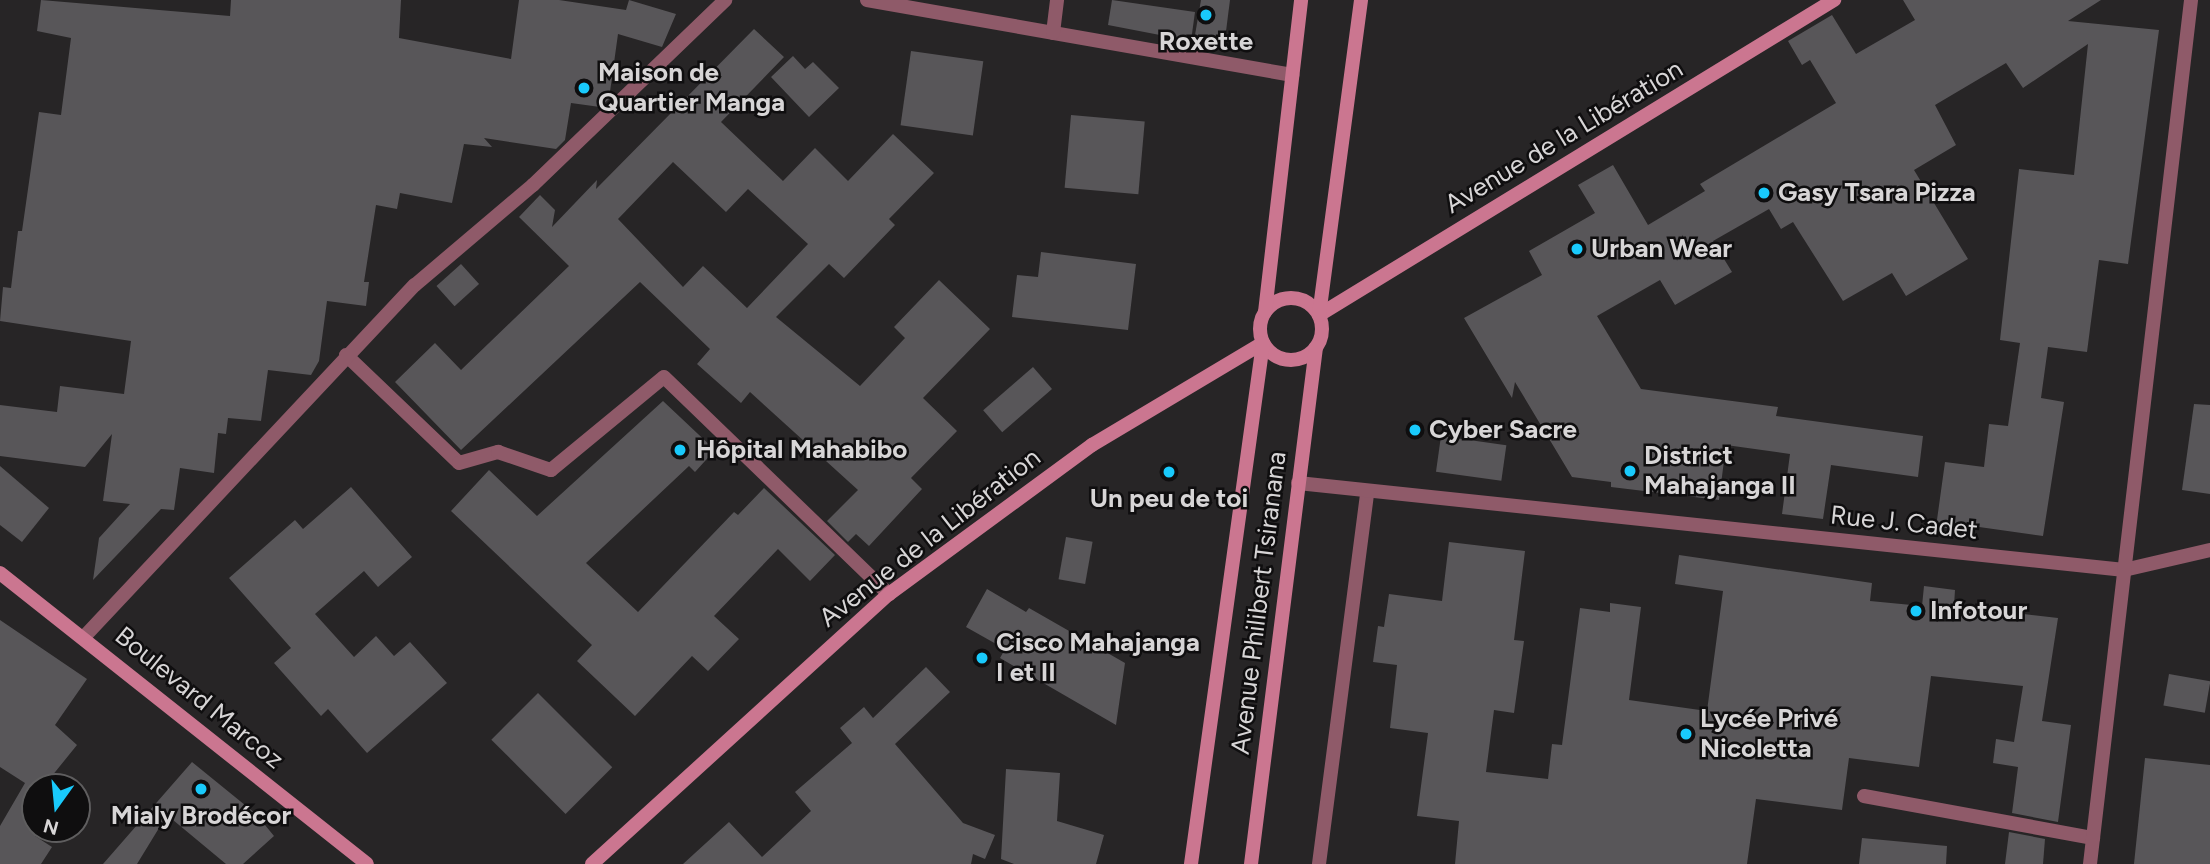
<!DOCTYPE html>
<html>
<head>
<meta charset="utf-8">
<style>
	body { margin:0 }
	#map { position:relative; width:2210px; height:864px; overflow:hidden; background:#272526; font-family:Figtree,sans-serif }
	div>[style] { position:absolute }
	.building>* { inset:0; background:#585659; transform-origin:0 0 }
	.lane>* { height:14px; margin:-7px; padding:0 7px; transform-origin:7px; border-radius:7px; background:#8f5a69 }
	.street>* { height:14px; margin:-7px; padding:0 7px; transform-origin:7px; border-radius:7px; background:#8f5a69 }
	.secondary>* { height:14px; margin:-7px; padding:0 7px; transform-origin:7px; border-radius:7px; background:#cb7690 }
	.secondary>.ring { margin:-7px; padding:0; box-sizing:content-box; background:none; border:14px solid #cb7690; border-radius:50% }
	.dots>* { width:19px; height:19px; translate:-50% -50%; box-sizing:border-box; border:4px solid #0f0e0f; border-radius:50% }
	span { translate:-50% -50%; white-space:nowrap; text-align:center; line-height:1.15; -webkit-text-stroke:5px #0f0e0f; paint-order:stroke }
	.poi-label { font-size:26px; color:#d7d5d6; font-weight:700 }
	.left { translate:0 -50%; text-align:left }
	.street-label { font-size:26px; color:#d7d5d6 }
	.north { position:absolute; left:21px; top:773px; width:70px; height:70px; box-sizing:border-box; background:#0f0e0f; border:2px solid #5f5e5f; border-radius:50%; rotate:195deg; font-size:19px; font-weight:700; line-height:28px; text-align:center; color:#d7d5d6 }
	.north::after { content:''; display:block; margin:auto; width:24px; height:32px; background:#19cafc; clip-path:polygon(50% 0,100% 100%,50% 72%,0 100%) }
</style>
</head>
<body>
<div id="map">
	<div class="building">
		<i style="clip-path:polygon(41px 0,230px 16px,231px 0,401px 0,399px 38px,511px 59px,519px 0,559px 0,626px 10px,629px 0,676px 14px,662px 47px,618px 34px,609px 99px,600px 107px,571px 103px,565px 140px,556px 149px,484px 138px,492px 147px,464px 144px,452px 203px,400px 193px,397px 209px,376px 205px,364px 282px,369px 282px,366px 306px,327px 301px,319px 361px,311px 375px,268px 370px,261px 421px,228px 418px,226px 434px,218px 433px,214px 473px,180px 468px,174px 510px,161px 509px,93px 580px,99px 538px,130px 504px,103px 501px,112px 434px,85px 467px,0 456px,0 405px,57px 412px,60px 386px,124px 394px,131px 341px,0 321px,3px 287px,11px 288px,18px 231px,22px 231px,39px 112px,61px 115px,71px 38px,37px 31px)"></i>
		<i style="clip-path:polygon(1112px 0,1195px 12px,1191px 41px,1108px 25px)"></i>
		<i style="clip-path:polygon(1201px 0,1230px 0,1225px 39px,1195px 35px)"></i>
		<i style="clip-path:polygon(1903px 0,2101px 0,2068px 21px,2159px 30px,2128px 264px,2099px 260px,2087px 352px,2048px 347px,2041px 398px,2064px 402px,2043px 536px,1965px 525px,1964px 530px,1936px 527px,1945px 462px,1984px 467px,1989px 424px,2008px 426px,2020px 343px,2000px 340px,2019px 169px,2074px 175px,2088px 44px,2023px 88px,2006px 63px,1935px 105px,1956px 145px,1914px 170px,1968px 259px,1906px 296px,1892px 273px,1843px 301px,1793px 222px,1781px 229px,1769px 209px,1713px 241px,1732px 272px,1675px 305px,1660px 280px,1597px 316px,1641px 389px,1778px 407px,1776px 416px,1923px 436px,1918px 477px,1831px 465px,1823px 519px,1782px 514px,1790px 454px,1726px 445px,1719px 500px,1611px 487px,1611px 482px,1572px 477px,1515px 382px,1512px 398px,1464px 318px,1542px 275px,1529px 251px,1595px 213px,1578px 185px,1613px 165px,1648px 225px,1705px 191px,1700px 184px,1836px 103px,1810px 60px,1802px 65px,1788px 41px,1832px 15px,1856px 54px,1915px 20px)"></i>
		<i style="clip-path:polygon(evenodd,754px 29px,784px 57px,721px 122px,783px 181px,815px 148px,848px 181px,893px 134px,934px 173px,889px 219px,895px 225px,844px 278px,829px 264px,776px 317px,860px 386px,905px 338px,894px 327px,939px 280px,990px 329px,923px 398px,957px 431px,911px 478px,922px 489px,869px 546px,856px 534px,848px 542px,827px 521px,858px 490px,750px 392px,741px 403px,697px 364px,710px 349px,640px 282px,461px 450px,395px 382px,435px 343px,461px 370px,569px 266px,519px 217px,540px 195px,555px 210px,552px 227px,597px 180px,596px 189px,754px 29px,673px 162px,726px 212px,748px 189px,808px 244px,747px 308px,703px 266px,683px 287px,618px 219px,673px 162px)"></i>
		<i style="left:911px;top:51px;width:73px;height:75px;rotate:8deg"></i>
		<i style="clip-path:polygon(793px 56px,805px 69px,813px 62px,839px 88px,809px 117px,771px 77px)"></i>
		<i style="left:1071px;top:115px;width:74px;height:73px;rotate:5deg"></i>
		<i style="clip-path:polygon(1041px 252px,1136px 264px,1128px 330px,1012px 317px,1017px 275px,1038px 277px)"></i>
		<i style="left:461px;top:264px;width:27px;height:33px;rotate:48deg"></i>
		<i style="left:1033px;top:367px;width:29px;height:66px;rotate:49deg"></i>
		<i style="clip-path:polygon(663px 401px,715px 450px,695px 472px,689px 466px,586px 563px,638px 612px,734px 512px,738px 515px,764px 488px,835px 555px,810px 581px,778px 549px,714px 616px,739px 639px,708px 671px,692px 656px,635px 716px,577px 661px,592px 645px,451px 511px,489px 470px,537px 516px)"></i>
		<i style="clip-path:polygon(2194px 404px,2210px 405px,2210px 494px,2182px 490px)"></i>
		<i style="left:1441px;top:436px;width:66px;height:36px;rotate:8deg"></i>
		<i style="clip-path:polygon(0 466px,49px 508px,22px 542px,0 525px)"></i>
		<i style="clip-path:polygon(351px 487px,412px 557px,378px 587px,364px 571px,315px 614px,354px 657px,376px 636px,394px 656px,410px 642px,447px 683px,367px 753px,328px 709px,321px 716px,274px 663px,291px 648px,229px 578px,295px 520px,303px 529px)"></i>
		<i style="left:1066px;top:537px;width:27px;height:43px;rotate:10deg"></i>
		<i style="clip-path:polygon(1449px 542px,1525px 551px,1514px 640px,1524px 641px,1514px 713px,1494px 710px,1486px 772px,1548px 779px,1552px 744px,1562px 745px,1580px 608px,1610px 612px,1610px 603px,1641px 607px,1629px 700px,1707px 711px,1723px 591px,1675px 584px,1679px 555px,1872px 583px,1870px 601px,1922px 606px,1924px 586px,1955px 590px,1954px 606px,2058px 618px,2042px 721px,2071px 725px,2058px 822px,2012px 813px,2018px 767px,1993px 763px,1996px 739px,2014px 742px,2023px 686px,1931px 676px,1919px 767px,1849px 758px,1842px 810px,1756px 799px,1747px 864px,1455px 864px,1459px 821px,1417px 816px,1428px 733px,1390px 728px,1397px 665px,1373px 662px,1378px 626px,1384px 627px,1389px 594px,1442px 601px)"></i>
		<i style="clip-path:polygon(987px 589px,1026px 612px,1029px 608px,1125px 663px,1116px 725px,1000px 658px,1005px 649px,966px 627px)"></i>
		<i style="clip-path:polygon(0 620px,87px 679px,55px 725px,77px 745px,43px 787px,35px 787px,35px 836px,52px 847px,41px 864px,0 864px,0 826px,25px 783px,0 767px)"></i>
		<i style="clip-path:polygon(926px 667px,950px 692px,895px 744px,963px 823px,995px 835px,985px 859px,973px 854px,971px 864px,683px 864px,729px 822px,762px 857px,811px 811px,795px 792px,852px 743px,840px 728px,864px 707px,873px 718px)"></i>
		<i style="left:2169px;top:674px;width:42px;height:32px;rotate:10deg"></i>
		<i style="left:538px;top:693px;width:105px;height:66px;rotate:45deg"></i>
		<i style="clip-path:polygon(2145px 758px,2210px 765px,2210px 864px,2134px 864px)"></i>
		<i style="clip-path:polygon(192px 762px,256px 814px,274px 836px,243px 864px,226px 864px,167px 815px,137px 864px,103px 864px)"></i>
		<i style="clip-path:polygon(1006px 769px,1060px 773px,1057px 821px,1104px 835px,1096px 864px,1014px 864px,1001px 859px)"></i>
		<i style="clip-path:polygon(2009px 832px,2045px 839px,2043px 864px,2005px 864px)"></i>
		<i style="clip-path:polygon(1862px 838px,1947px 846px,1946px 864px,1859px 864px)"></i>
	</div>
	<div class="lane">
		<i style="left:346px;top:355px;width:156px;rotate:43.7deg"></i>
		<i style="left:459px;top:463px;width:41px;rotate:-15.8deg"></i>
		<i style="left:498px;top:452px;width:56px;rotate:18.8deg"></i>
		<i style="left:551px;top:470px;width:146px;rotate:-39.5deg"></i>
		<i style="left:664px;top:377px;width:313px;rotate:44deg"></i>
		<i style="left:1864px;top:796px;width:233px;rotate:10.4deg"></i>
		<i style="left:1319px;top:864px;width:373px;rotate:-82.6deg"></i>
	</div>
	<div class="street">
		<i style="left:867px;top:0;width:432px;rotate:10deg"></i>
		<i style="left:1053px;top:33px;width:33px;rotate:-83deg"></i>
		<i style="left:1298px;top:483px;width:831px;rotate:6.01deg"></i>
		<i style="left:2124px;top:570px;width:88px;rotate:-13.1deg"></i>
		<i style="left:84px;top:637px;width:483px;rotate:-46.8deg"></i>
		<i style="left:415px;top:285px;width:155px;rotate:-40.3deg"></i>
		<i style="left:533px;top:185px;width:267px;rotate:-43.9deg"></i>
		<i style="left:2090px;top:864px;width:870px;rotate:-83.33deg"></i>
	</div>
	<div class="secondary">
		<i class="ring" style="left:1260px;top:298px;width:48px;height:48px"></i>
		<i style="left:1265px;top:312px;width:314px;rotate:-83.4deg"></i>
		<i style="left:1319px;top:315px;width:604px;rotate:-31.45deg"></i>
		<i style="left:1319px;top:315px;width:318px;rotate:-82.4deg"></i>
		<i style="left:0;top:573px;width:468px;rotate:38.4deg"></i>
		<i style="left:592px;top:864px;width:401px;rotate:-42.3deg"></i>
		<i style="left:889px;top:594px;width:252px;rotate:-36.3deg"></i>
		<i style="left:1092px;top:445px;width:199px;rotate:-30.8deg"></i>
		<i style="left:1191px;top:864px;width:526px;rotate:-82.13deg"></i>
		<i style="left:1251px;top:864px;width:521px;rotate:-82.83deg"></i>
	</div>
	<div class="dots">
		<i style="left:1206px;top:15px;background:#19cafc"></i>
		<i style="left:584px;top:88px;background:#19cafc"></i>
		<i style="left:1764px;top:193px;background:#19cafc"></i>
		<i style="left:1577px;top:249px;background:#19cafc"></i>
		<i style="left:1415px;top:430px;background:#19cafc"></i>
		<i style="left:680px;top:450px;background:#19cafc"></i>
		<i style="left:1630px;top:471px;background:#19cafc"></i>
		<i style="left:1169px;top:472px;background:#19cafc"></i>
		<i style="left:1916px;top:611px;background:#19cafc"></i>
		<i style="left:982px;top:658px;background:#19cafc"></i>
		<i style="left:1686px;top:734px;background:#19cafc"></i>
		<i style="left:201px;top:789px;background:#19cafc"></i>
	</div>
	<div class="poi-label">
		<span style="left:1206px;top:42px">Roxette</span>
		<span class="left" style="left:598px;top:88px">Maison de<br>Quartier Manga</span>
		<span class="left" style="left:1778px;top:193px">Gasy Tsara Pizza</span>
		<span class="left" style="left:1591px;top:249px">Urban Wear</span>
		<span class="left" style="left:1429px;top:430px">Cyber Sacre</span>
		<span class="left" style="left:696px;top:450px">Hôpital Mahabibo</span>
		<span class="left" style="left:1644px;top:471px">District<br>Mahajanga II</span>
		<span style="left:1169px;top:499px">Un peu de toi</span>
		<span class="left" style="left:1930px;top:611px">Infotour</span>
		<span class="left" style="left:996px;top:658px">Cisco Mahajanga<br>I et II</span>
		<span class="left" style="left:1700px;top:734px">Lycée Privé<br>Nicoletta</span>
		<span style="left:201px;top:816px">Mialy Brodécor</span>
	</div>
	<div class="street-label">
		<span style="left:1564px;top:137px;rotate:-31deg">Avenue de la Libération</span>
		<span style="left:1904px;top:523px;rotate:6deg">Rue J. Cadet</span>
		<span style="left:930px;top:538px;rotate:-38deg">Avenue de la Libération</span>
		<span style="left:1259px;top:603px;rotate:-83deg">Avenue Philibert Tsiranana</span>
		<span style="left:199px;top:698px;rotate:39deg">Boulevard Marcoz</span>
	</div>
	<div class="north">N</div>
</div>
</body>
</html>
